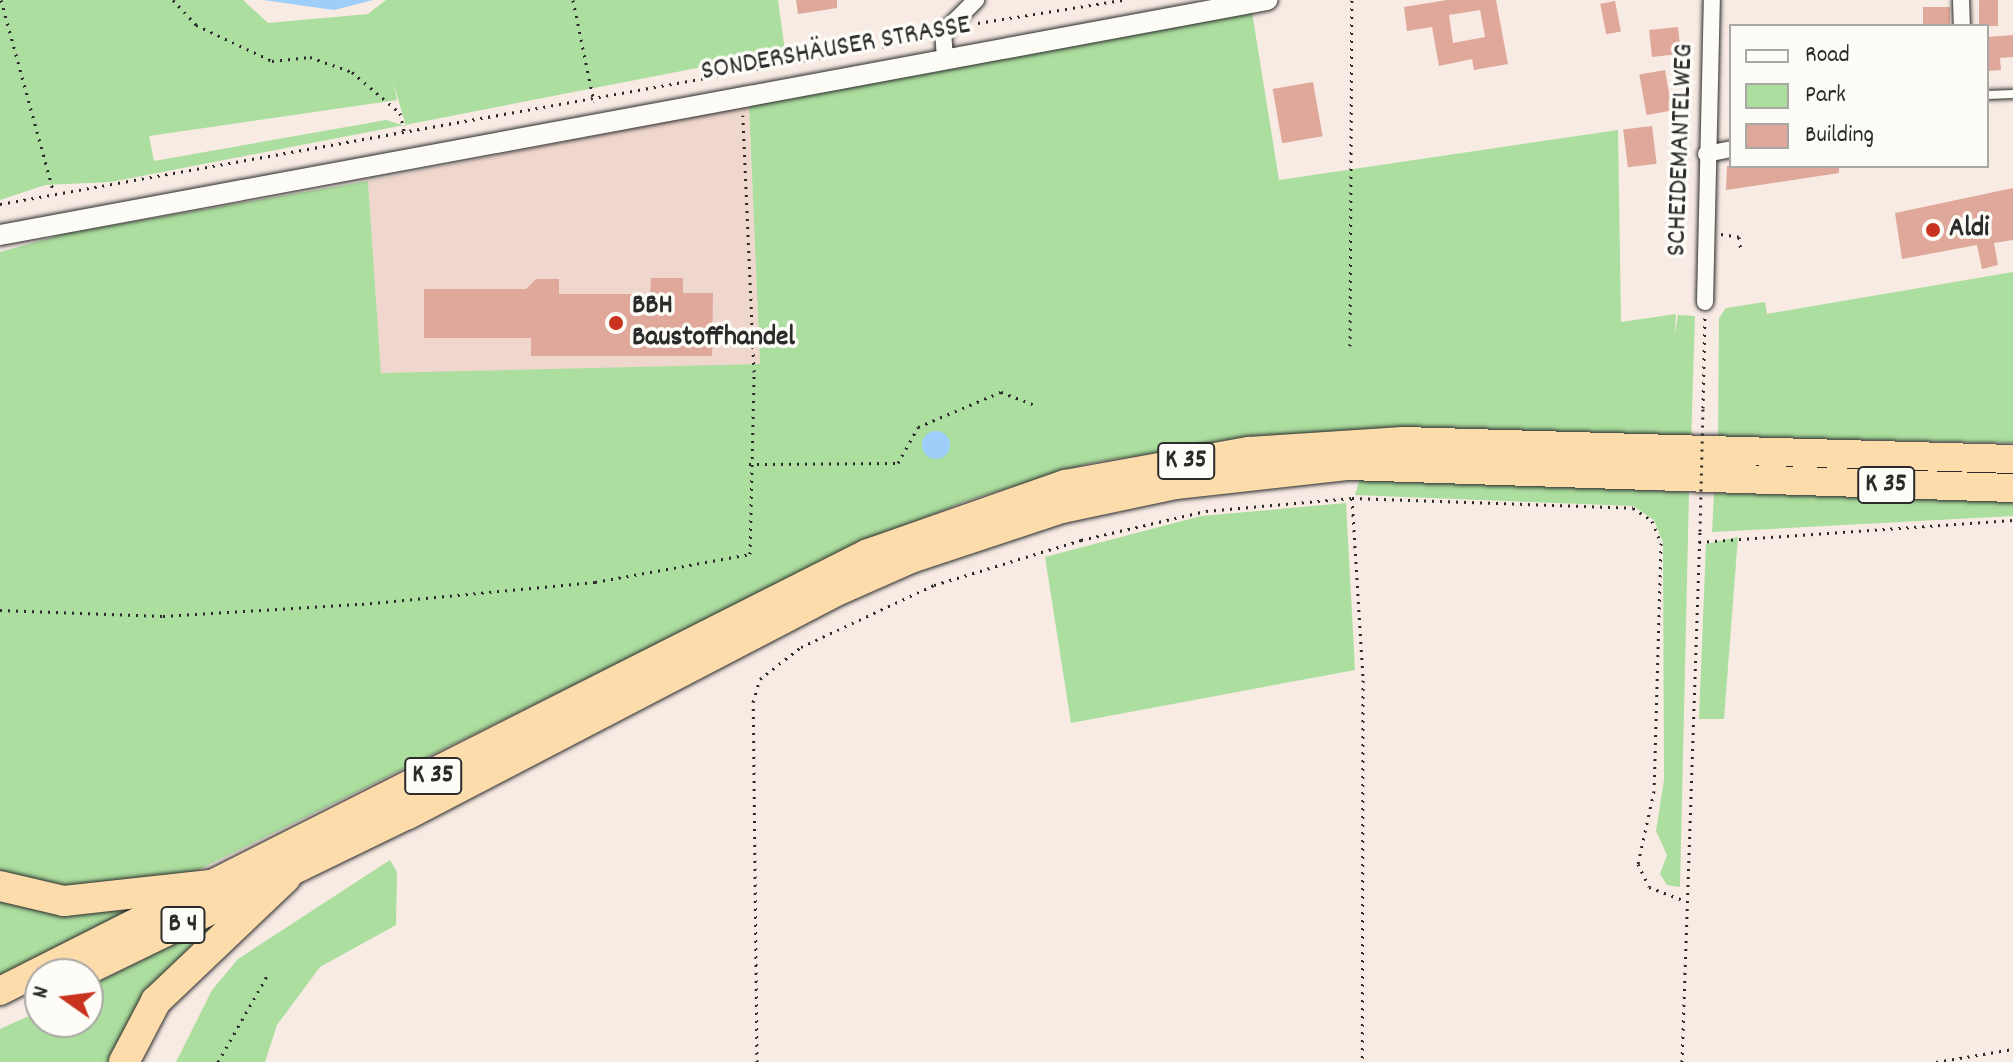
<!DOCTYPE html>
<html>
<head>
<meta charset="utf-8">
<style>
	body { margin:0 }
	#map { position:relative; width:2013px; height:1062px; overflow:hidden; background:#f7ebe4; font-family:Dekko,sans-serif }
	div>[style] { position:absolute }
	.built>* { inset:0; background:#f0d7ce }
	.green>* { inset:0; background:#acde9f }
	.water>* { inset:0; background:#9ecffa }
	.round { border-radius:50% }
	.building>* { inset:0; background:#e0a89a; transform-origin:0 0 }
	.path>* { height:3px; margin-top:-1.5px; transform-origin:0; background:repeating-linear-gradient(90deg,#2b2b2b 0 2px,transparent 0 8px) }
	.roads { filter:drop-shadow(0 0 2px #2b2b2b) drop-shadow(0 0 2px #2b2b2b) }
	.service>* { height:8px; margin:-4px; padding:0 4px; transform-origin:4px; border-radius:4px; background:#fdfcf7 }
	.minor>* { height:16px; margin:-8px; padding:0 8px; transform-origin:8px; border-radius:8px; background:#fdfcf7 }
	.tertiary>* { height:20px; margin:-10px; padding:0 10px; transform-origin:10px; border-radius:10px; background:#fdfcf7 }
	.trunk>* { height:28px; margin:-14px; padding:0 14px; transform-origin:14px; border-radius:14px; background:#fddcac }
	.motorway>* { height:30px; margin:-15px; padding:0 15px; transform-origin:15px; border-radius:15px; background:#fddcac }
	.path-bridge>* { height:3px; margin-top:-1.5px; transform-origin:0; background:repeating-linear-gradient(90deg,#2b2b2b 0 2px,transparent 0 8px) }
	.dots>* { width:22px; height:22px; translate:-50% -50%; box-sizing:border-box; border:4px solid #fdfcf7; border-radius:50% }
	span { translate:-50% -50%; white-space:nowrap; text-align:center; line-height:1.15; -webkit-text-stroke:7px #fdfcf7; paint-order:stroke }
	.shield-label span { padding:2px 6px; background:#fdfcf7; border:2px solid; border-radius:6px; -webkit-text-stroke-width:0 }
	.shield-label { font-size:26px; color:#2b2b2b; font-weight:700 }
	.street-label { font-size:28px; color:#2b2b2b }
	.poi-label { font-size:28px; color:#2b2b2b; font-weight:700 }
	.left { translate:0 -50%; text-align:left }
	.legend { position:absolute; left:1729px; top:24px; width:260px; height:144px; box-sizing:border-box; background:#fdfcf7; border:2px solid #a9a8a5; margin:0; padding:10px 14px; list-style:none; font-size:24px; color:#2b2b2b }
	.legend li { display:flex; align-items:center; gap:16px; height:40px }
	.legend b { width:40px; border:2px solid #a9a8a5 }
	.north { position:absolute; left:24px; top:958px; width:80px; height:80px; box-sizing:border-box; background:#fdfcf7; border:2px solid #a9a8a5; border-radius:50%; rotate:284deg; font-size:22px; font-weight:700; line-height:32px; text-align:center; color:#2b2b2b }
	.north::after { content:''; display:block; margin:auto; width:28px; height:36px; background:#c8321e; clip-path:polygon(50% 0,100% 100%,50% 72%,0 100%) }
</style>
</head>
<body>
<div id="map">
	<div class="built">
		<i style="clip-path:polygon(749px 105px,760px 364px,381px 374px,368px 181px)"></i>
	</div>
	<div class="green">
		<i style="clip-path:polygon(evenodd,0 0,243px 0,268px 23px,368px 14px,386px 0,778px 0,785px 51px,111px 182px,45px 185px,0 200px,0 0,393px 82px,406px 126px,386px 120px,154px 161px,149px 136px,397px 100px,393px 82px)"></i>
		<i style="clip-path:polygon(1252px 12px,1279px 180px,1618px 130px,1621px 322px,1676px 314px,1675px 335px,1678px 315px,1695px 316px,1691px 442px,1236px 441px,1090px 463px,966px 501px,848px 550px,194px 872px,65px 892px,0 876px,0 252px,68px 233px,368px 181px,381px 373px,760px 364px,749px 105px)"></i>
		<i style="clip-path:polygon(2013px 272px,2013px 443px,1718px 437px,1719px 318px,1726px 308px,1765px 302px,1767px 314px)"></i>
		<i style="clip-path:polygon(1360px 478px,1689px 492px,1680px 887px,1667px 885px,1660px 874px,1667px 855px,1656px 831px,1664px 780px,1663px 543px,1654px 520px,1633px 506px,1355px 495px)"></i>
		<i style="clip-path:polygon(1714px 493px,2013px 500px,2013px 516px,1712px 532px)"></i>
		<i style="clip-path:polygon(1346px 503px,1355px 670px,1071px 723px,1045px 557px,1201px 516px)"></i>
		<i style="clip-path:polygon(1738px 537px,1724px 719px,1699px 719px,1706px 544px)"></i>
		<i style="clip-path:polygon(390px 860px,397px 872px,396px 925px,320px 967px,277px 1025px,265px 1062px,176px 1062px,212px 990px,238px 959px)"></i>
		<i style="clip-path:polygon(0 895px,136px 906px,139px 912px,0 976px)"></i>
		<i style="clip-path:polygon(217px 923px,147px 994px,111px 1062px,0 1062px,0 1029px,40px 1011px,40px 1022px,88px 1022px,88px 987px)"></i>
	</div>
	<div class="water">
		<i style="clip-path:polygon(263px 0,373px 0,334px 10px)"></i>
		<i class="round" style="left:922px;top:431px;width:28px;height:28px"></i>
	</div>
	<div class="building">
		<i style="clip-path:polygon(796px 0,837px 0,837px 8px,798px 14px)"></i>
		<i style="clip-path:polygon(evenodd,1447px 0,1496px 0,1508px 64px,1474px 70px,1472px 59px,1439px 66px,1432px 27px,1407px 31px,1404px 7px,1447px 0,1480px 10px,1485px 37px,1453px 43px,1449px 15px,1480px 10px)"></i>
		<i style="left:1979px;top:0;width:19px;height:26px"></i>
		<i style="left:1615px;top:1px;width:31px;height:15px;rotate:79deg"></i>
		<i style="left:1923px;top:7px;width:27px;height:19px"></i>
		<i style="left:1678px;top:27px;width:27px;height:29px;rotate:84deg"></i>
		<i style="clip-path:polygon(2013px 35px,2013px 57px,2000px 58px,2001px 70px,1987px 71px,1987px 37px)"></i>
		<i style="left:1665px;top:70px;width:41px;height:26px;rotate:80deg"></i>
		<i style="left:1313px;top:82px;width:55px;height:41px;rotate:80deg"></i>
		<i style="left:1652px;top:126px;width:38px;height:29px;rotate:83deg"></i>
		<i style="clip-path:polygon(1727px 166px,1839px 166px,1839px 173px,1726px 190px)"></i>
		<i style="clip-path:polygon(2013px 188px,2013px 240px,1994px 243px,1998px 265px,1982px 269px,1977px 245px,1902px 259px,1895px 213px)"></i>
		<i style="clip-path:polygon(651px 278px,683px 278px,683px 293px,713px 293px,712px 356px,531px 356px,531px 338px,424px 338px,424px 289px,526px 289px,536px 279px,559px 279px,559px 294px,650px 294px)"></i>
	</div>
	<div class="path">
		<i style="left:1px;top:0;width:197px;rotate:74.7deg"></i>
		<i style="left:173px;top:0;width:34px;rotate:47deg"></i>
		<i style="left:196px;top:25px;width:84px;rotate:25.3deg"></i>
		<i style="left:272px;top:61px;width:38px;rotate:-6deg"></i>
		<i style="left:310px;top:57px;width:45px;rotate:19.7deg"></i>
		<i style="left:352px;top:72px;width:63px;rotate:40.5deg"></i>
		<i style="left:400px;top:113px;width:23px;rotate:77deg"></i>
		<i style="left:573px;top:0;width:104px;rotate:78.4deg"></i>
		<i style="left:978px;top:23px;width:146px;rotate:-9.1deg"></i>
		<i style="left:0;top:204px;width:944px;rotate:-10.13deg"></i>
		<i style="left:1721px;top:234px;width:18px;rotate:9deg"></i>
		<i style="left:1739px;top:237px;width:14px;rotate:82deg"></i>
		<i style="left:1350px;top:346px;width:346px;rotate:-89.7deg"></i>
		<i style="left:1703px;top:408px;width:92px;rotate:-88.8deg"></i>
		<i style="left:749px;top:464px;width:149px;rotate:-0.4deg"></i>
		<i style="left:898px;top:463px;width:41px;rotate:-60.9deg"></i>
		<i style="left:918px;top:427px;width:90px;rotate:-22.9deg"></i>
		<i style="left:1001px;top:392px;width:34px;rotate:21deg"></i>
		<i style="left:1352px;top:498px;width:182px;rotate:86.5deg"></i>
		<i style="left:1363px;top:680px;width:382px;rotate:90.1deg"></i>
		<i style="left:1699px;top:542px;width:315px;rotate:-4deg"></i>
		<i style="left:0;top:610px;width:163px;rotate:2.1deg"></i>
		<i style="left:163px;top:616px;width:199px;rotate:-3.5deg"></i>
		<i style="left:362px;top:604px;width:234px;rotate:-5.4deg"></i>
		<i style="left:595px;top:582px;width:158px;rotate:-10.2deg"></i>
		<i style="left:750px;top:554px;width:182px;rotate:-88.7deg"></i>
		<i style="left:754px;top:372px;width:257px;rotate:-92.5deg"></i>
		<i style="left:218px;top:1062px;width:101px;rotate:-60.4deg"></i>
		<i style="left:757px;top:1062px;width:360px;rotate:-90.6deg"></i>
		<i style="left:753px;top:702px;width:24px;rotate:-73deg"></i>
		<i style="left:760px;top:679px;width:52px;rotate:-38deg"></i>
		<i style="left:801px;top:647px;width:147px;rotate:-25deg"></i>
		<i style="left:934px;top:585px;width:154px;rotate:-17deg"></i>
		<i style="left:1081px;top:540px;width:128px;rotate:-13.1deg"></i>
		<i style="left:1206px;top:511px;width:147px;rotate:-5.1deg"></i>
		<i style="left:1352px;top:498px;width:281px;rotate:2deg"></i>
		<i style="left:1633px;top:508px;width:23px;rotate:34deg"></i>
		<i style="left:1652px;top:521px;width:24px;rotate:68deg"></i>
		<i style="left:1661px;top:543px;width:248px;rotate:91.6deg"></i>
		<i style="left:1654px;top:791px;width:75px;rotate:102.4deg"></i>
		<i style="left:1638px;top:864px;width:25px;rotate:64deg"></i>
		<i style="left:1649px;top:887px;width:40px;rotate:21deg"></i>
		<i style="left:1682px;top:1062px;width:531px;rotate:-88.06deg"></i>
		<i style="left:1936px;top:1062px;width:78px;rotate:-9.6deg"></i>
	</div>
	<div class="roads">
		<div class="service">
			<i style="left:1987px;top:95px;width:26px;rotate:-2deg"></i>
		</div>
		<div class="minor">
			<i style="left:1961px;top:0;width:26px;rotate:88deg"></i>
			<i style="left:945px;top:59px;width:26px;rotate:-94deg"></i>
			<i style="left:943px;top:33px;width:47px;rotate:-45deg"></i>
			<i style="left:1706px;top:154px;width:25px;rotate:-11deg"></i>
			<i style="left:1705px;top:302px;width:302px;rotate:-88.7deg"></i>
		</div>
		<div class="tertiary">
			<i style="left:0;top:235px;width:1289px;rotate:-10.51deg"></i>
		</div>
		<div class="trunk">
			<i style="left:80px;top:974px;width:365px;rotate:-25.9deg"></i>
			<i style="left:408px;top:815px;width:478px;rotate:-27.5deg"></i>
			<i style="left:832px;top:594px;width:86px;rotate:-23.9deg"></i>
			<i style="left:911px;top:559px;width:159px;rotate:-18.3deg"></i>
			<i style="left:1062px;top:509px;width:116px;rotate:-11.9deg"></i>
			<i style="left:1176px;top:485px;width:174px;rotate:-6.3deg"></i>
			<i style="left:1349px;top:466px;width:664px;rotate:1.9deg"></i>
			<i style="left:0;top:991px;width:972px;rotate:-26.78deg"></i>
			<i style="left:868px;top:553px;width:209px;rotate:-19.3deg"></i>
			<i style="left:1065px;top:484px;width:187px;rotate:-10.2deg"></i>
			<i style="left:1249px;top:451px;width:154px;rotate:-3.7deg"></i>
			<i style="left:1403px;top:441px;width:610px;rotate:1.69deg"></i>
		</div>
		<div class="motorway">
			<i style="left:0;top:886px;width:66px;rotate:13.2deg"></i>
			<i style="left:64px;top:901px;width:154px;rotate:-6.3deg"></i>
			<i style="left:124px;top:1062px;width:69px;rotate:-62.3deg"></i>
			<i style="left:156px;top:1001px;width:180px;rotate:-43.6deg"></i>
		</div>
	</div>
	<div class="path-bridge">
		<i style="left:1700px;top:531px;width:123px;rotate:-88.6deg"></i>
	</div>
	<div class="dots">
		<i style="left:1933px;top:230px;background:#c8321e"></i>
		<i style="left:616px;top:323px;background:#c8321e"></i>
	</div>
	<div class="shield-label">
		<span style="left:1186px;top:461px">K 35</span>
		<span style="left:1886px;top:485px">K 35</span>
		<span style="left:433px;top:776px">K 35</span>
		<span style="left:183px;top:925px">B 4</span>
	</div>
	<div class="street-label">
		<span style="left:836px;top:50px;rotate:-10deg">SONDERSHÄUSER STRASSE</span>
		<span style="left:1682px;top:150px;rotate:-88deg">SCHEIDEMANTELWEG</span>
	</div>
	<div class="poi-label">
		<span class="left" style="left:1949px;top:230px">Aldi</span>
		<span class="left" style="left:632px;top:323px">BBH<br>Baustoffhandel</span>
	</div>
	<ul class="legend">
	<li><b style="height:10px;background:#fdfcf7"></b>Road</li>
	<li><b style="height:22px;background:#acde9f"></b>Park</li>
	<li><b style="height:22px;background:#e0a89a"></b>Building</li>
	</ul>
	<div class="north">N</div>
</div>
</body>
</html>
